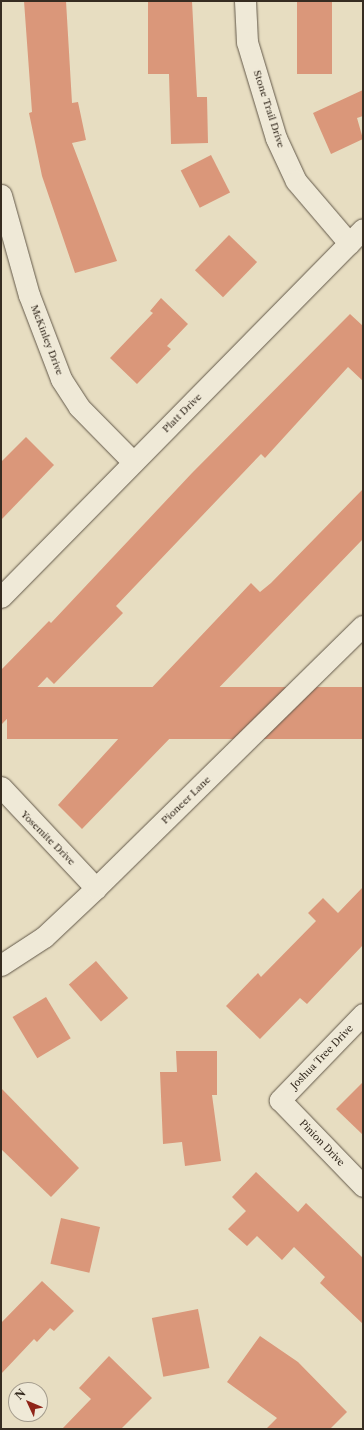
<!DOCTYPE html>
<html>
<head>
<meta charset="utf-8">
<style>
	body { margin:0 }
	#map { position:relative; width:364px; height:1430px; overflow:hidden; background:#e7ddc1; font-family:"Libre Caslon Text",serif }
	div>[style] { position:absolute }
	.building>* { inset:0; background:#da977a; transform-origin:0 0 }
	.roads { filter:drop-shadow(0 0 1px #625849) drop-shadow(0 0 1px #625849) }
	.minor>* { height:21px; margin:-10.5px; padding:0 10.5px; transform-origin:10.5px; border-radius:10.5px; background:#efe9d7 }
	span { translate:-50% -50%; white-space:nowrap; text-align:center; line-height:1.15; -webkit-text-stroke:3.5px #efe9d7; paint-order:stroke }
	.street-label { font-size:10px; color:#362c21 }
	.frame { position:absolute; inset:0; border:2px solid #362c21; pointer-events:none }
	.north { position:absolute; left:8px; top:1382px; width:40px; height:40px; box-sizing:border-box; background:#efe9d7; border:1px solid #a59d8e; border-radius:50%; rotate:314deg; font-size:11px; font-weight:700; line-height:16px; text-align:center; color:#362c21 }
	.north::after { content:''; display:block; margin:auto; width:14px; height:18px; background:#8f2418; clip-path:polygon(50% 0,100% 100%,50% 72%,0 100%) }
</style>
</head>
<body>
<div id="map">
	<div class="building">
		<i style="clip-path:polygon(24px 1px,66px 1px,72px 103px,78px 102px,86px 140px,72px 143px,117px 261px,75px 273px,42px 176px,29px 113px,32px 112px)"></i>
		<i style="clip-path:polygon(148px 1px,192px 1px,197px 97px,207px 97px,208px 143px,171px 144px,169px 74px,148px 74px)"></i>
		<i style="left:297px;top:1px;width:35px;height:73px"></i>
		<i style="clip-path:polygon(363px 90px,363px 116px,357px 118px,363px 139px,331px 154px,313px 113px)"></i>
		<i style="left:211px;top:155px;width:42px;height:34px;rotate:63deg"></i>
		<i style="left:229px;top:235px;width:39px;height:49px;rotate:44deg"></i>
		<i style="clip-path:polygon(161px 298px,188px 324px,167px 346px,171px 349px,137px 384px,110px 358px,153px 313px,150px 311px)"></i>
		<i style="clip-path:polygon(350px 314px,363px 326px,363px 381px,348px 367px,265px 458px,261px 454px,116px 606px,123px 613px,54px 684px,47px 677px,1px 725px,1px 670px,49px 621px,51px 623px,192px 473px)"></i>
		<i style="clip-path:polygon(26px 437px,54px 465px,1px 520px,1px 462px)"></i>
		<i style="clip-path:polygon(363px 489px,363px 539px,82px 829px,58px 805px,151px 703px,144px 696px,251px 583px,260px 592px,271px 583px)"></i>
		<i style="left:363px;top:687px;width:52px;height:356px;rotate:90deg"></i>
		<i style="clip-path:polygon(363px 887px,363px 945px,307px 1004px,300px 998px,260px 1039px,226px 1006px,258px 973px,261px 977px,316px 921px,308px 913px,323px 898px,338px 913px)"></i>
		<i style="left:96px;top:961px;width:49px;height:36px;rotate:49deg"></i>
		<i style="left:46px;top:997px;width:48px;height:39px;rotate:59deg"></i>
		<i style="clip-path:polygon(176px 1051px,217px 1051px,217px 1095px,212px 1095px,221px 1161px,185px 1166px,182px 1142px,163px 1144px,160px 1072px,177px 1072px)"></i>
		<i style="clip-path:polygon(363px 1082px,363px 1135px,336px 1109px)"></i>
		<i style="clip-path:polygon(1px 1088px,79px 1168px,51px 1197px,1px 1149px)"></i>
		<i style="clip-path:polygon(256px 1172px,298px 1212px,306px 1203px,363px 1258px,363px 1324px,320px 1283px,325px 1277px,294px 1247px,282px 1260px,257px 1236px,247px 1246px,228px 1229px,246px 1211px,232px 1197px)"></i>
		<i style="left:61px;top:1218px;width:40px;height:47px;rotate:13deg"></i>
		<i style="clip-path:polygon(42px 1281px,74px 1311px,54px 1331px,50px 1328px,37px 1342px,34px 1339px,1px 1374px,1px 1323px)"></i>
		<i style="left:198px;top:1309px;width:60px;height:47px;rotate:79deg"></i>
		<i style="clip-path:polygon(260px 1336px,298px 1362px,347px 1412px,330px 1429px,266px 1429px,277px 1418px,227px 1382px)"></i>
		<i style="clip-path:polygon(109px 1356px,152px 1398px,121px 1429px,62px 1429px,91px 1399px,79px 1388px)"></i>
	</div>
	<div class="roads">
		<div class="minor">
			<i style="left:245px;top:1px;width:41px;rotate:87.2deg"></i>
			<i style="left:247px;top:42px;width:100px;rotate:73.2deg"></i>
			<i style="left:276px;top:138px;width:47px;rotate:65.1deg"></i>
			<i style="left:296px;top:181px;width:82px;rotate:49.5deg"></i>
			<i style="left:1px;top:195px;width:104px;rotate:74.4deg"></i>
			<i style="left:29px;top:295px;width:90px;rotate:69.1deg"></i>
			<i style="left:61px;top:379px;width:33px;rotate:57deg"></i>
			<i style="left:79px;top:407px;width:77px;rotate:45.5deg"></i>
			<i style="left:1px;top:597px;width:516px;rotate:-45.47deg"></i>
			<i style="left:1px;top:787px;width:139px;rotate:46.8deg"></i>
			<i style="left:1px;top:965px;width:51px;rotate:-33.1deg"></i>
			<i style="left:44px;top:937px;width:71px;rotate:-43.3deg"></i>
			<i style="left:96px;top:888px;width:374px;rotate:-44.5deg"></i>
			<i style="left:363px;top:1014px;width:120px;rotate:134deg"></i>
			<i style="left:280px;top:1100px;width:120px;rotate:46deg"></i>
		</div>
	</div>
	<div class="street-label">
		<span style="left:269px;top:109px;rotate:72deg">Stone Trail Drive</span>
		<span style="left:47px;top:340px;rotate:69deg">McKinley Drive</span>
		<span style="left:182px;top:413px;rotate:-45deg">Platt Drive</span>
		<span style="left:186px;top:800px;rotate:-44deg">Pioneer Lane</span>
		<span style="left:48px;top:838px;rotate:45deg">Yosemite Drive</span>
		<span style="left:322px;top:1057px;rotate:-46deg">Joshua Tree Drive</span>
		<span style="left:322px;top:1143px;rotate:46deg">Pinion Drive</span>
	</div>
	<div class="frame"></div>
	<div class="north">N</div>
</div>
</body>
</html>
